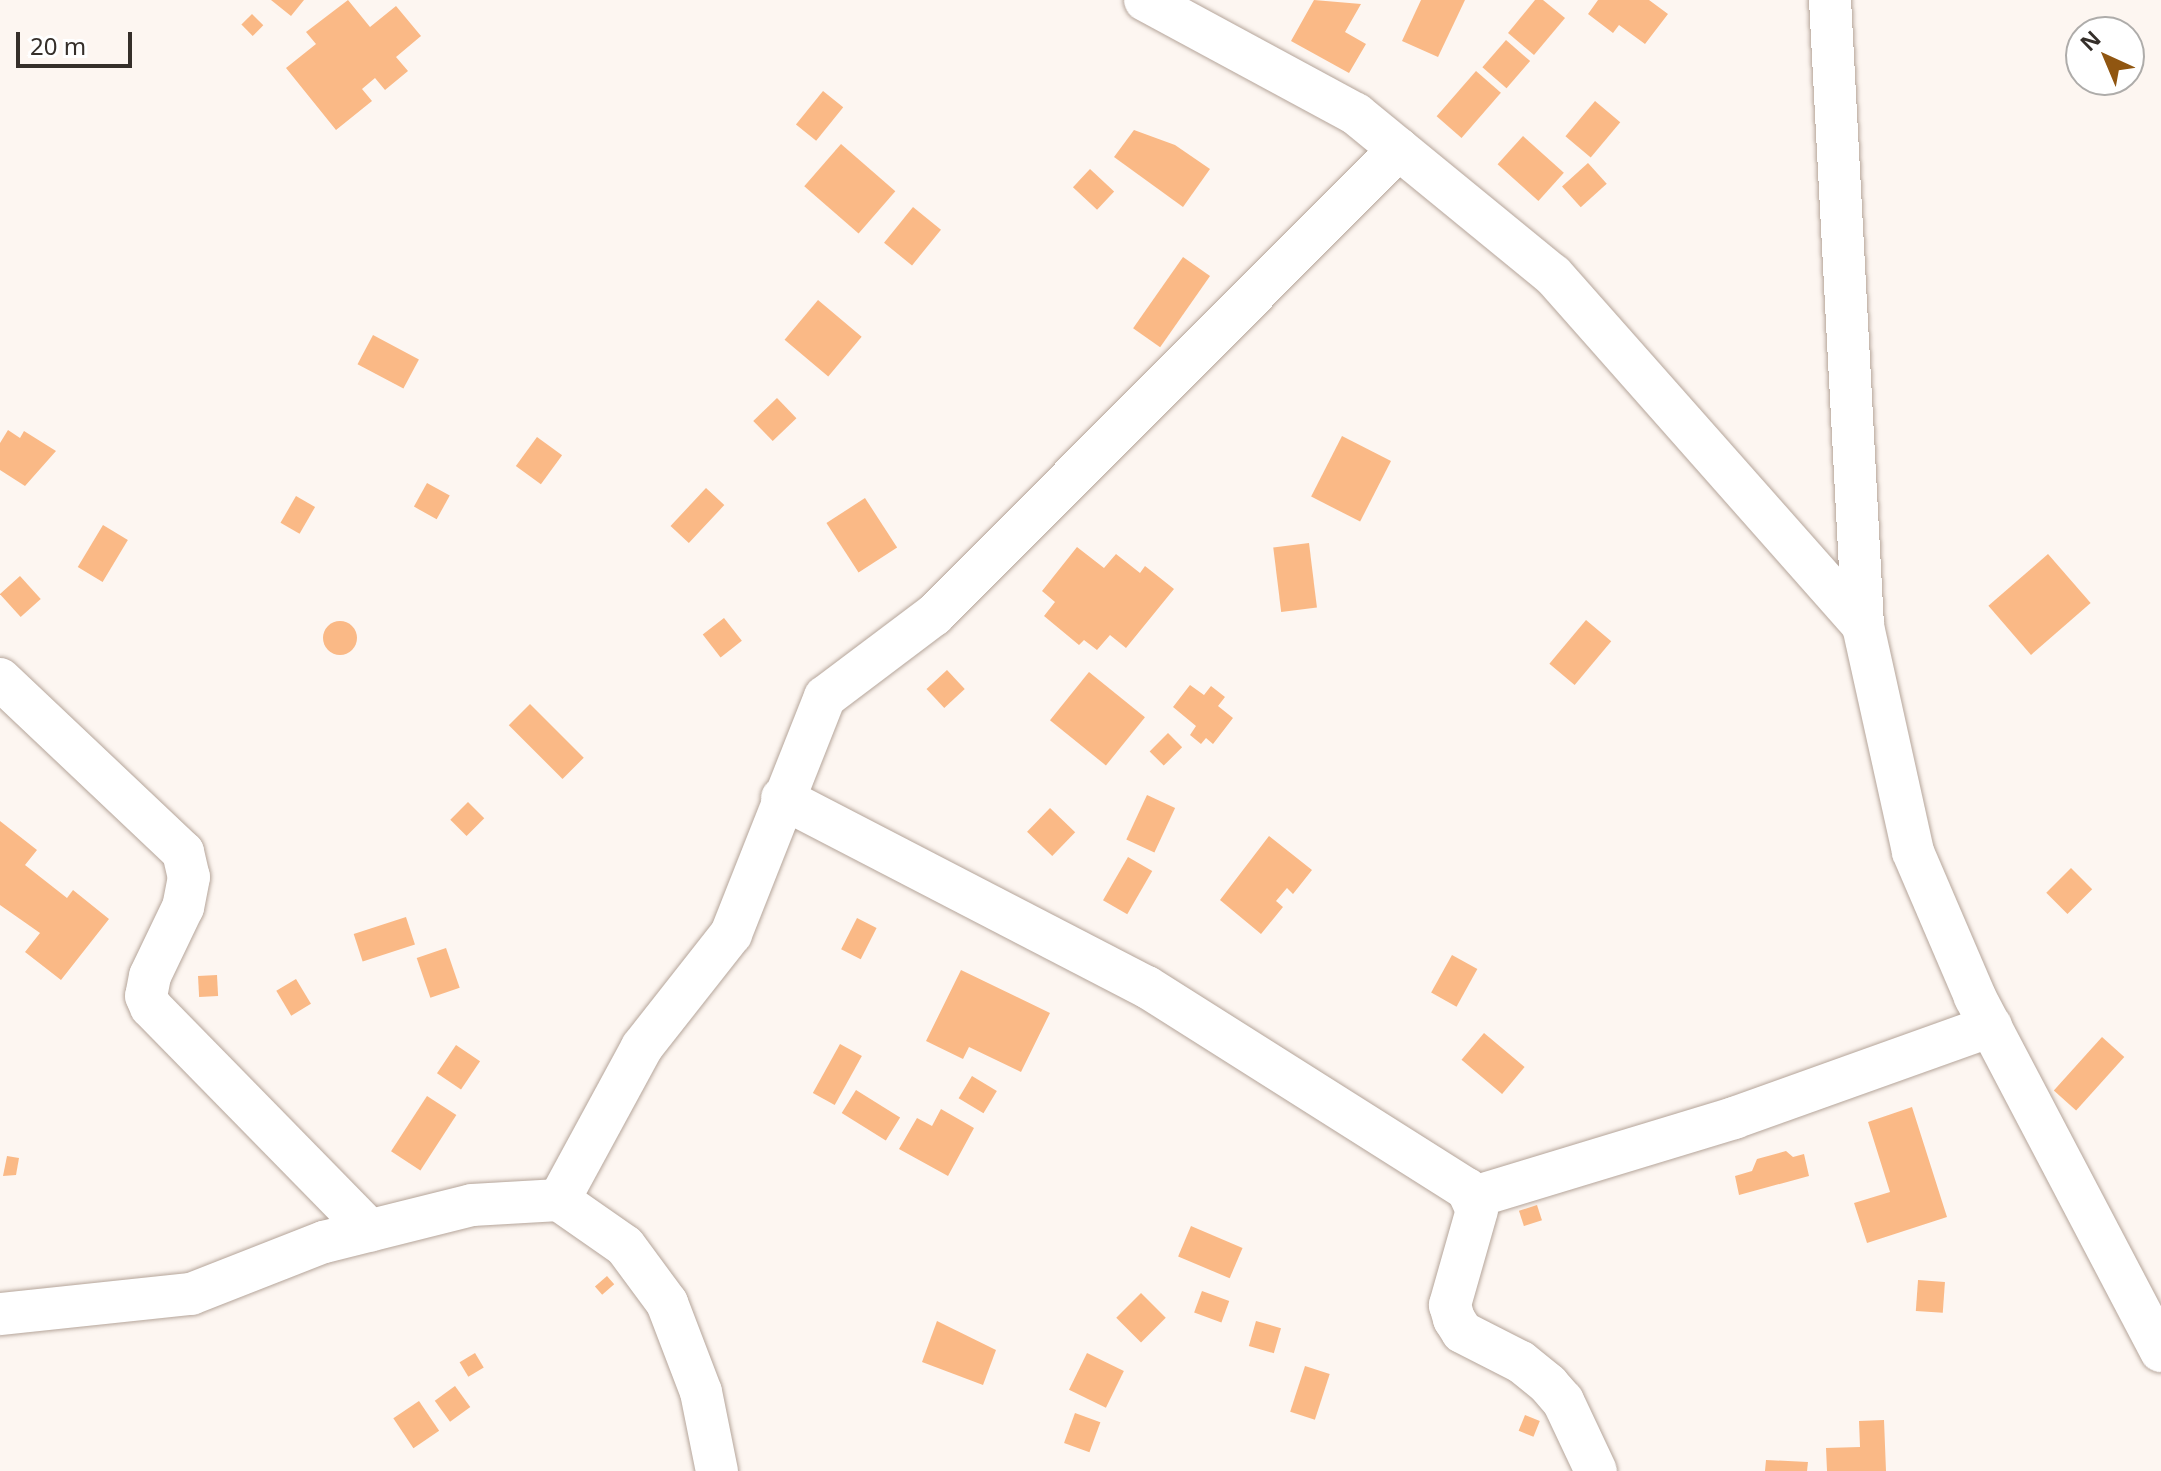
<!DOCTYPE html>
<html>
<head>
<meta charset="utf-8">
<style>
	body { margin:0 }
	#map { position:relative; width:2161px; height:1471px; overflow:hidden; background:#fdf6f1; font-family:"Noto Sans",sans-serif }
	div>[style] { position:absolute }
	.building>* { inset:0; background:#fab986; transform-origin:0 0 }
	.round { border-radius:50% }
	.roads { filter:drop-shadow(0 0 2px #b5a59a) drop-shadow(0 0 2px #b5a59a) }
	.street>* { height:42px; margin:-21px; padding:0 21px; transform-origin:21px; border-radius:21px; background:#fff }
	span { translate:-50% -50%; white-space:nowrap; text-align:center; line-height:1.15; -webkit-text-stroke:7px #fff; paint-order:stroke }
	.north { position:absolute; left:2065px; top:16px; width:80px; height:80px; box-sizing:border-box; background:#fff; border:2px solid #aeacaa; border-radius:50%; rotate:316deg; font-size:22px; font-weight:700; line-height:32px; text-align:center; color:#352f2a }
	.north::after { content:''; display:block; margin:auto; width:28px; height:36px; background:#905611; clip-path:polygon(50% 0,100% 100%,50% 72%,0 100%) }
	.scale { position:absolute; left:16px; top:32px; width:116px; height:36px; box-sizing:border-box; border:4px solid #352f2a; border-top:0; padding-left:10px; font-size:24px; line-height:28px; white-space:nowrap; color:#352f2a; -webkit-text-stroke:6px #fff; paint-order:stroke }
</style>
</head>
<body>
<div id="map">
	<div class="building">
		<i style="clip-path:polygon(271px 0,304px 0,291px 16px)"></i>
		<i style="clip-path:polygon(348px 0,370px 27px,396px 6px,421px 36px,396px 57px,408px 71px,385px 90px,375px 78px,362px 89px,372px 101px,336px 130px,286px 68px,316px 44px,306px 32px)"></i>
		<i style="clip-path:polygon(1314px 0,1361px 4px,1345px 32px,1366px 44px,1349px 73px,1291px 41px)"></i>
		<i style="clip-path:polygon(1421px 0,1465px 0,1438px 57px,1402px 41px)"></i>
		<i style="clip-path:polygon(1535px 0,1543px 0,1565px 18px,1534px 55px,1508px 33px)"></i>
		<i style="clip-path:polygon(1598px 0,1649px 0,1668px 14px,1645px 44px,1619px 25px,1613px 33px,1588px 14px)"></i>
		<i style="left:252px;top:14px;width:16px;height:15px;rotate:45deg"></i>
		<i style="left:1506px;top:40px;width:32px;height:36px;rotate:41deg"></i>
		<i style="left:1476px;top:71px;width:33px;height:60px;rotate:41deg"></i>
		<i style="left:823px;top:91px;width:26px;height:43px;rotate:39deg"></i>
		<i style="left:1595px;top:101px;width:33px;height:46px;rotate:40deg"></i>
		<i style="clip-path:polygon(1134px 130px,1175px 145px,1210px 169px,1183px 207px,1114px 157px)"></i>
		<i style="left:1523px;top:136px;width:55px;height:38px;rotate:42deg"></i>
		<i style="left:841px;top:144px;width:72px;height:56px;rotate:41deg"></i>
		<i style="left:1588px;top:163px;width:28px;height:35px;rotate:48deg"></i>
		<i style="left:1090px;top:169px;width:33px;height:25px;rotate:43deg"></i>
		<i style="left:913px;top:207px;width:36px;height:46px;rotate:39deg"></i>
		<i style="left:1183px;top:257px;width:33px;height:87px;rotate:35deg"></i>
		<i style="left:818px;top:300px;width:57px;height:52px;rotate:40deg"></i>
		<i style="left:373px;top:335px;width:52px;height:33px;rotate:28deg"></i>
		<i style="left:777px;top:398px;width:28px;height:33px;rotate:46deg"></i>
		<i style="clip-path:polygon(8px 430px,20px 438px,24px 431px,56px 451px,25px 486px,0 470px,0 443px)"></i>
		<i style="left:1342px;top:436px;width:55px;height:68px;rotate:27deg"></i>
		<i style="left:537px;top:437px;width:31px;height:36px;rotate:36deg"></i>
		<i style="left:427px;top:483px;width:26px;height:27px;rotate:29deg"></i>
		<i style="left:706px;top:488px;width:25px;height:52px;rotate:43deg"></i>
		<i style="left:296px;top:496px;width:22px;height:31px;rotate:30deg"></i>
		<i style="left:865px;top:498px;width:59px;height:46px;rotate:57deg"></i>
		<i style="left:103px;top:525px;width:29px;height:49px;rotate:31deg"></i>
		<i style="left:1309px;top:543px;width:65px;height:36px;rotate:83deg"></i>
		<i style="clip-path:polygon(1077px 547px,1104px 568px,1116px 554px,1140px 573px,1145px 566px,1174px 589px,1126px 648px,1110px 635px,1097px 650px,1084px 640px,1079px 645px,1044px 616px,1055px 602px,1042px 591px)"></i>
		<i style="left:2048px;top:554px;width:65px;height:79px;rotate:49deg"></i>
		<i style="left:20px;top:576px;width:31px;height:27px;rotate:48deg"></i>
		<i style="left:724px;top:618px;width:29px;height:27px;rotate:52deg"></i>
		<i style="left:1586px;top:620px;width:33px;height:57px;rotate:40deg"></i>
		<i class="round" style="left:323px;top:621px;width:34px;height:34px"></i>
		<i style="left:947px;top:670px;width:26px;height:28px;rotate:47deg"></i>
		<i style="left:1089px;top:672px;width:72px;height:62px;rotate:39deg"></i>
		<i style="clip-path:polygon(1190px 685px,1204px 695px,1211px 686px,1225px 697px,1218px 706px,1233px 718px,1213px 744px,1206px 738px,1201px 744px,1190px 735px,1196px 726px,1173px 707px)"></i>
		<i style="left:530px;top:704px;width:76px;height:30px;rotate:45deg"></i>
		<i style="left:1168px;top:733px;width:20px;height:26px;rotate:45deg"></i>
		<i style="left:1147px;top:795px;width:31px;height:49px;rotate:25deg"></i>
		<i style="left:468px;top:802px;width:23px;height:25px;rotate:45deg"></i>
		<i style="left:1050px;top:808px;width:35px;height:33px;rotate:44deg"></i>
		<i style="clip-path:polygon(0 821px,37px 850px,25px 865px,67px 898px,73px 890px,109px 919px,61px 980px,25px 952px,40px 933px,0 905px)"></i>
		<i style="clip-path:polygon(1269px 836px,1312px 870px,1293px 894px,1287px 888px,1276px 901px,1283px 907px,1261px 934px,1220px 900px)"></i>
		<i style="left:1128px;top:857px;width:28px;height:50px;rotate:30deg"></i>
		<i style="left:2071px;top:868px;width:30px;height:35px;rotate:45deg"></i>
		<i style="left:406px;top:917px;width:29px;height:55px;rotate:72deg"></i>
		<i style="left:857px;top:918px;width:22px;height:35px;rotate:27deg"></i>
		<i style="left:446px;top:948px;width:42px;height:31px;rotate:71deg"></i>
		<i style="left:1452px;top:955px;width:29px;height:43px;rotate:29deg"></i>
		<i style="clip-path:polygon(961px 970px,1050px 1013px,1021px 1072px,969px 1047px,963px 1059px,926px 1041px)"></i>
		<i style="left:217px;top:975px;width:21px;height:19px;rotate:87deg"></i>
		<i style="left:296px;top:979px;width:29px;height:23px;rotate:59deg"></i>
		<i style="left:1484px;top:1033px;width:53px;height:35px;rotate:40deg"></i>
		<i style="left:2102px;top:1037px;width:30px;height:72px;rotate:42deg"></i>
		<i style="left:840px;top:1044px;width:25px;height:56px;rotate:29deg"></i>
		<i style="left:456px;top:1045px;width:29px;height:34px;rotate:34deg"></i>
		<i style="left:972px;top:1076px;width:29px;height:26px;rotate:31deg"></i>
		<i style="left:856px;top:1090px;width:52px;height:27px;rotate:32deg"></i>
		<i style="left:427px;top:1096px;width:35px;height:66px;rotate:33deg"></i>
		<i style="clip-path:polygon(1912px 1107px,1947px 1217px,1867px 1243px,1854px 1203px,1890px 1192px,1868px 1122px)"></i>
		<i style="clip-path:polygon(941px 1109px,974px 1128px,948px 1176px,899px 1149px,917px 1118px,932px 1126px)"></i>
		<i style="clip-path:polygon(1786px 1151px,1793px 1157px,1804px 1154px,1809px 1176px,1739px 1195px,1735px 1176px,1752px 1171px,1757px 1159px)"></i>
		<i style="clip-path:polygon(7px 1156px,19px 1158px,16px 1175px,3px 1176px)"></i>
		<i style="left:1537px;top:1205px;width:16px;height:19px;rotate:72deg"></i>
		<i style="left:1191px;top:1226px;width:56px;height:33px;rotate:23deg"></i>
		<i style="left:607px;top:1276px;width:11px;height:16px;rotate:49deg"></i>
		<i style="left:1918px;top:1280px;width:27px;height:31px;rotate:4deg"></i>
		<i style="left:1202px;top:1291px;width:29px;height:23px;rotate:20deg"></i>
		<i style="left:1141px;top:1293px;width:35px;height:35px;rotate:45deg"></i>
		<i style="clip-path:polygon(937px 1321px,996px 1350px,983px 1385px,922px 1362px)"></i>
		<i style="left:1256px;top:1321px;width:26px;height:26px;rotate:16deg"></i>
		<i style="left:475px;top:1353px;width:17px;height:18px;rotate:59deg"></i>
		<i style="left:1087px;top:1353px;width:41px;height:41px;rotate:26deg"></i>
		<i style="left:1305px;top:1366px;width:26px;height:48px;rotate:18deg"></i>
		<i style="left:455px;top:1386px;width:26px;height:25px;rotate:54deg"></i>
		<i style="left:419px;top:1401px;width:36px;height:31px;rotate:56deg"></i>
		<i style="left:1075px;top:1413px;width:27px;height:32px;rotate:20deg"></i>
		<i style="left:1525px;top:1415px;width:16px;height:17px;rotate:22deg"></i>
		<i style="clip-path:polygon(1884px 1420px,1886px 1471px,1827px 1471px,1826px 1448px,1860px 1447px,1859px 1421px)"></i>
		<i style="clip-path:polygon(1766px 1460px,1808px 1462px,1807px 1471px,1765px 1471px)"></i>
	</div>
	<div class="roads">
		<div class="street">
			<i style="left:1145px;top:0;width:240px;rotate:28.4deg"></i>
			<i style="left:1356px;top:114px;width:254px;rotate:39.3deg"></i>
			<i style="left:1553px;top:275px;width:468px;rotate:48.5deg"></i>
			<i style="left:1830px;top:0;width:627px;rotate:86.98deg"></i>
			<i style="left:1863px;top:626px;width:231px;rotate:77.5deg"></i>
			<i style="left:1913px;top:852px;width:158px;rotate:66.8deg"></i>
			<i style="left:1975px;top:997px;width:400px;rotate:62.3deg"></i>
			<i style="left:0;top:679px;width:252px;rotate:43.4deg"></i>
			<i style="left:183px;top:852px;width:26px;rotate:77deg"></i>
			<i style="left:189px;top:877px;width:31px;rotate:101deg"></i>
			<i style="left:183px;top:907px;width:76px;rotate:115.6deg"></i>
			<i style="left:150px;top:976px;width:20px;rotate:101deg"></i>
			<i style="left:146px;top:996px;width:12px;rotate:66deg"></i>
			<i style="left:151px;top:1007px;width:313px;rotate:45.6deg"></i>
			<i style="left:782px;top:798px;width:411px;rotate:27.4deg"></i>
			<i style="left:1147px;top:987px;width:378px;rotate:32.3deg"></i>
			<i style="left:1467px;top:1189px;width:23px;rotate:65deg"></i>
			<i style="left:1477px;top:1210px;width:99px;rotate:105.9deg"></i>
			<i style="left:1450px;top:1305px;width:15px;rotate:74deg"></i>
			<i style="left:1454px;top:1319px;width:15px;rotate:58deg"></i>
			<i style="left:1462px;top:1332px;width:66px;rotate:27deg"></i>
			<i style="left:1521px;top:1362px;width:35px;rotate:39deg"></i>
			<i style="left:1548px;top:1384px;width:23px;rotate:49deg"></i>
			<i style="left:1563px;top:1401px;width:77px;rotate:64.8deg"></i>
			<i style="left:1474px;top:1197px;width:272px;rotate:-16.9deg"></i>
			<i style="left:1734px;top:1118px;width:273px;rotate:-19.7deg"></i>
			<i style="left:559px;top:1200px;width:174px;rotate:-61.5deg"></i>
			<i style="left:642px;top:1047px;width:144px;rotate:-51.8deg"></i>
			<i style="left:731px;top:934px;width:255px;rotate:-68.4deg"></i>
			<i style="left:825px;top:697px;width:136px;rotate:-37deg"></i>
			<i style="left:934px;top:615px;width:658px;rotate:-45.06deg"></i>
			<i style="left:0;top:1314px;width:192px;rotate:-6deg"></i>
			<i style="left:191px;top:1294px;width:143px;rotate:-21.4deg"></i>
			<i style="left:324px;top:1242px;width:153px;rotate:-14deg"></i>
			<i style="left:472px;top:1205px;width:87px;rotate:-3.3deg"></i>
			<i style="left:559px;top:1200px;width:80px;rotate:34.9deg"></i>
			<i style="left:625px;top:1246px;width:71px;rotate:53.6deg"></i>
			<i style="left:667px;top:1303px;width:95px;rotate:69.1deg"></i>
			<i style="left:701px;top:1392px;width:81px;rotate:78.6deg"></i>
		</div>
	</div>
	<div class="north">N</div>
	<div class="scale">20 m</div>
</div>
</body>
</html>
